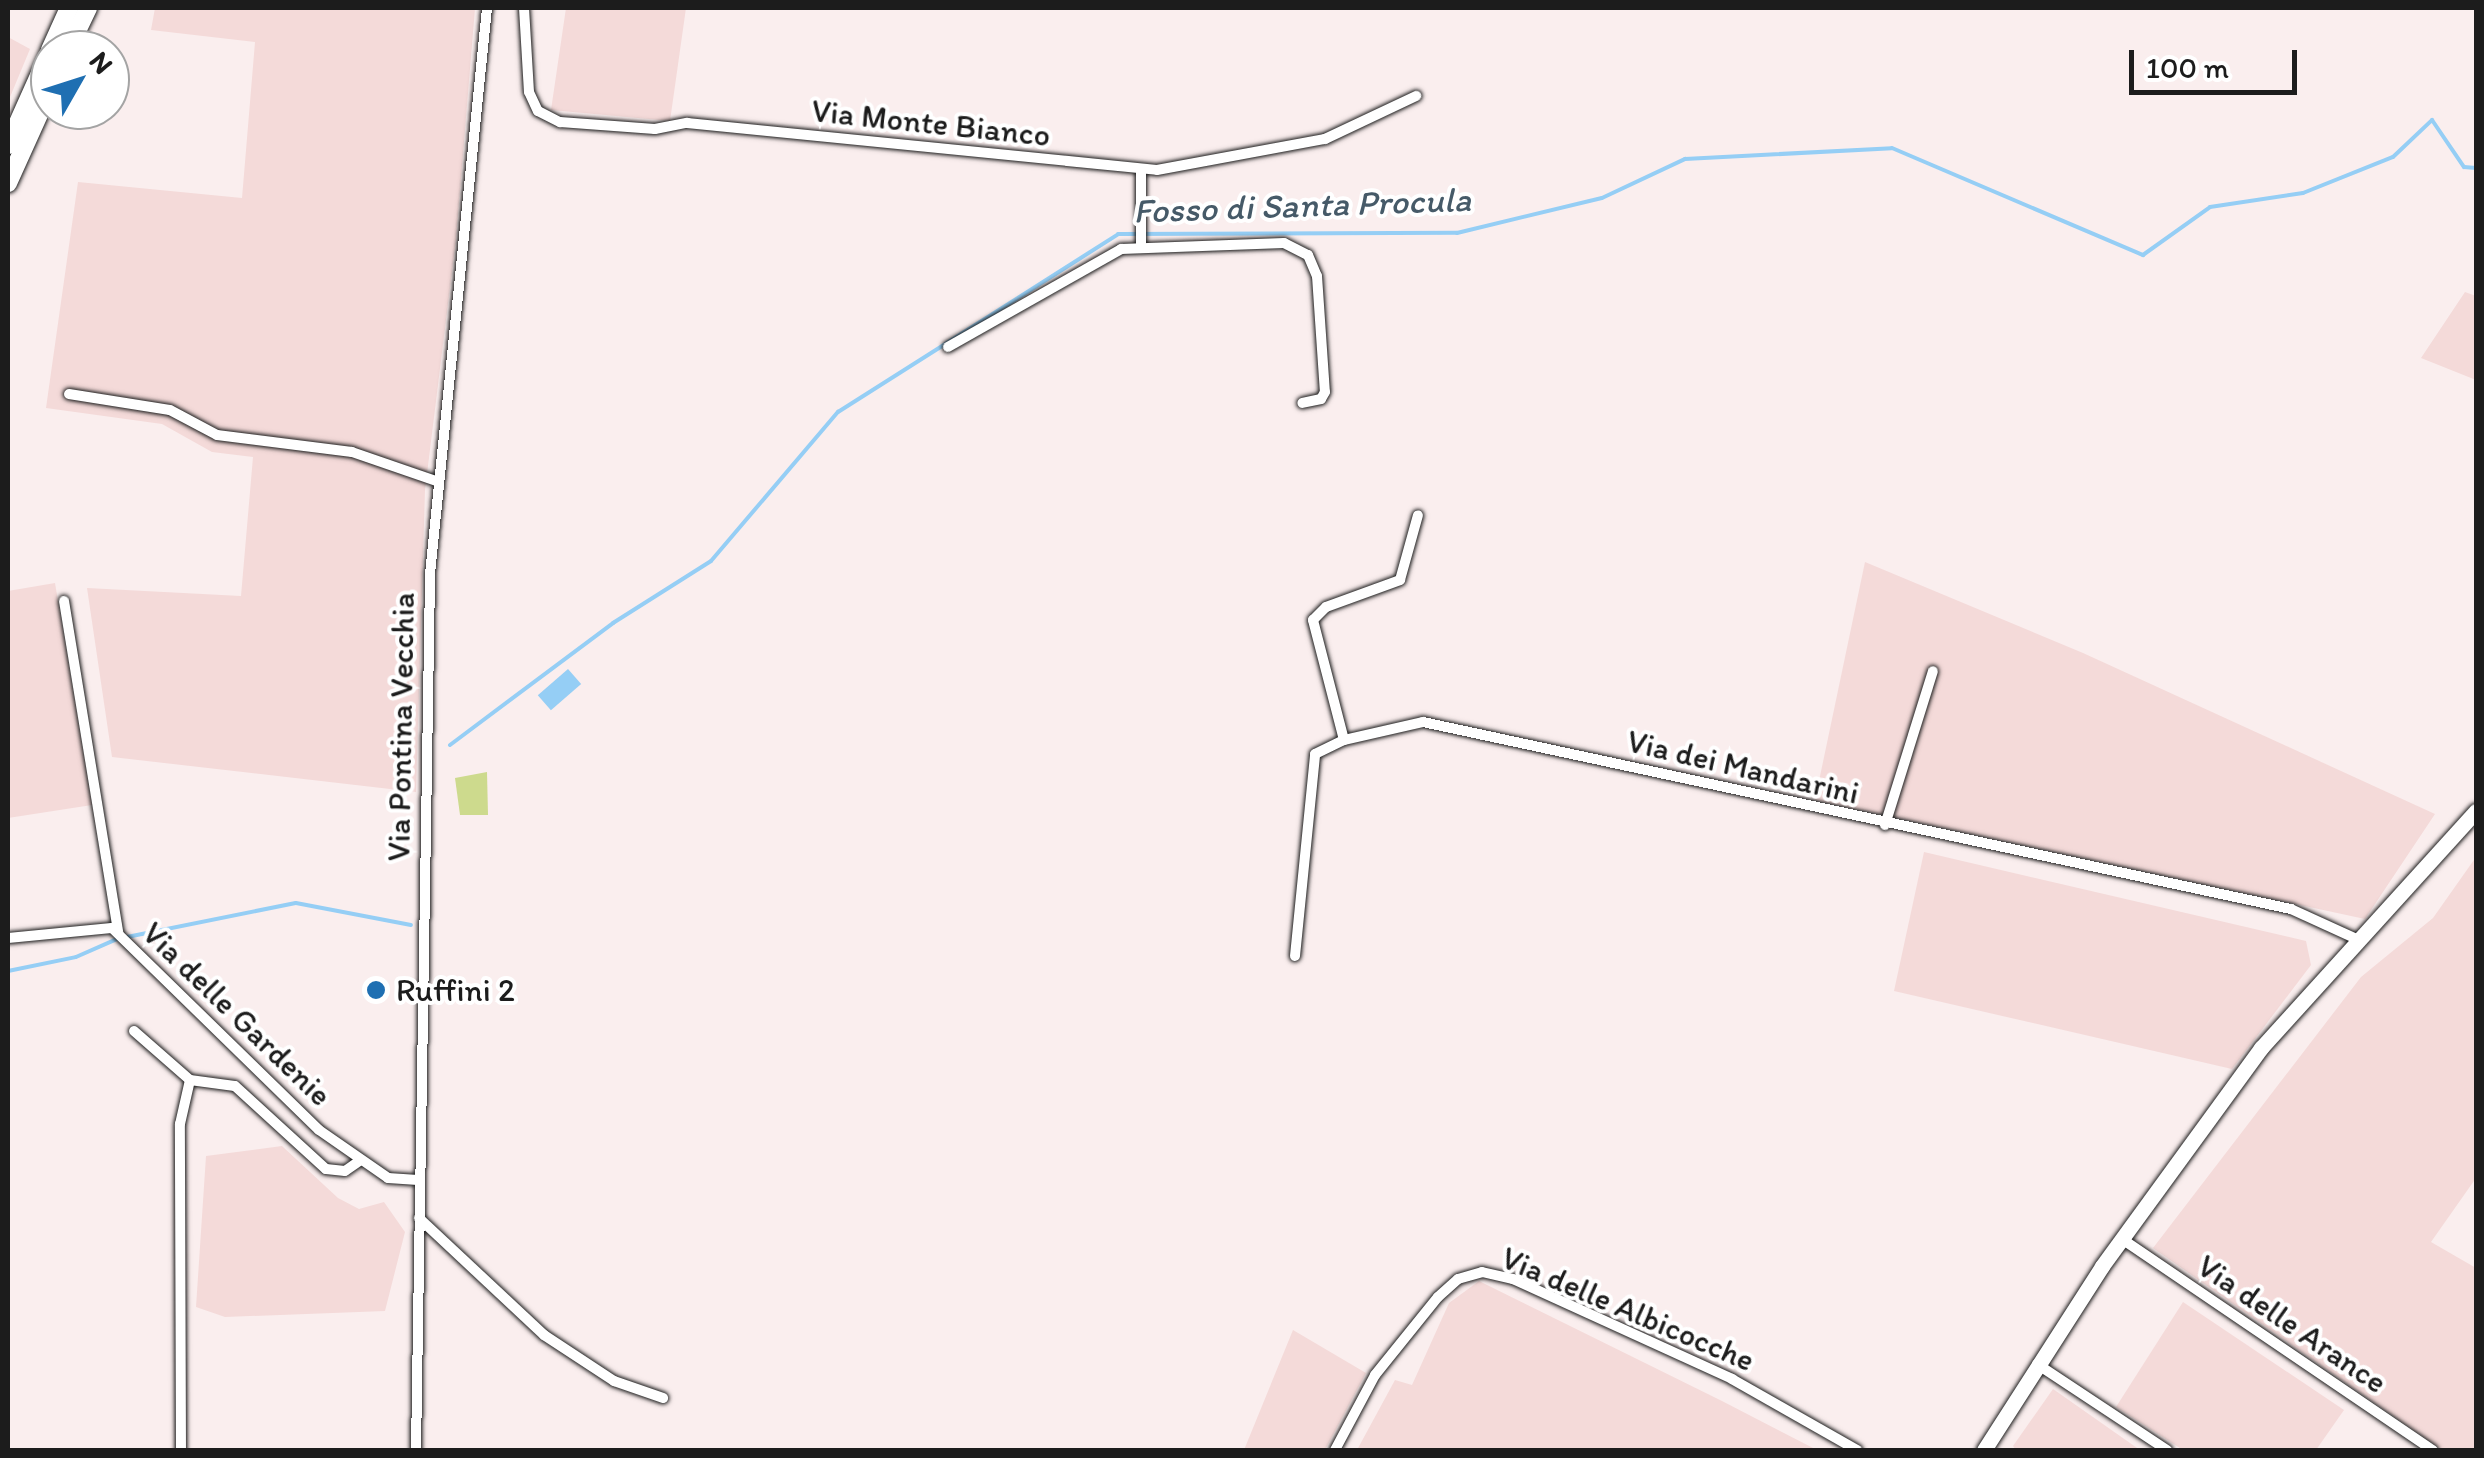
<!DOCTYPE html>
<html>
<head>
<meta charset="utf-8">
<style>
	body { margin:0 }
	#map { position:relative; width:2484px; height:1458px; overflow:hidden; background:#faeeee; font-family:Itim,sans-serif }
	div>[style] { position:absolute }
	.built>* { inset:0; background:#f4dad9 }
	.green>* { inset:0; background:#cdda8d }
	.water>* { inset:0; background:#95cef5; transform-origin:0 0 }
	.stream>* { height:4px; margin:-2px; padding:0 2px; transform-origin:2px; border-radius:2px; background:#95cef5 }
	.roads { filter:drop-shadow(0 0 2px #1c1c1c) drop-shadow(0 0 2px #1c1c1c) }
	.minor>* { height:10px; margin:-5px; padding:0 5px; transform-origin:5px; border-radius:5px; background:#fff }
	.secondary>* { height:15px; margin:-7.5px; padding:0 7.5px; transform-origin:7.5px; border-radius:7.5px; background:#fff }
	.trunk>* { height:18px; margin:-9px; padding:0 9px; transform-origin:9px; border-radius:9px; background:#fff }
	.dots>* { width:28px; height:28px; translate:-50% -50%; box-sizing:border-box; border:5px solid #fff; border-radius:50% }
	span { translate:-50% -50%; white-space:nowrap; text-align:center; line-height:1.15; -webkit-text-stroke:8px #fff; paint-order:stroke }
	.street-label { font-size:32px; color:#1c1c1c }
	.poi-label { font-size:32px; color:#1c1c1c }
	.left { translate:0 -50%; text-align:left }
	.water-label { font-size:35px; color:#465a68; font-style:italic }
	.frame { position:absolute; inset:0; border:10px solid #1c1c1c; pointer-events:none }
	.north { position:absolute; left:30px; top:30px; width:100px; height:100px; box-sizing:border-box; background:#fff; border:2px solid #a4a4a4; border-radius:50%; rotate:51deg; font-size:28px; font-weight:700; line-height:40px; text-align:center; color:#1c1c1c }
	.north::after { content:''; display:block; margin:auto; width:35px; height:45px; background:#1f6fb2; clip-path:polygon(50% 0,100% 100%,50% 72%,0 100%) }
	.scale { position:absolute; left:2129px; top:50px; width:168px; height:45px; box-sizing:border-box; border:5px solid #1c1c1c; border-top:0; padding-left:12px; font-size:30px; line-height:35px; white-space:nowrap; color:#1c1c1c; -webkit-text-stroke:8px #fff; paint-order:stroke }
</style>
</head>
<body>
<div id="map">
	<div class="built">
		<i style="clip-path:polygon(155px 8px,475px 8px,456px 239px,425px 490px,416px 792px,112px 757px,87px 588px,241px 596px,253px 457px,212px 452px,162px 424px,46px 408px,78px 182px,242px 198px,255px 42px,151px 30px)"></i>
		<i style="clip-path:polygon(566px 8px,686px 8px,670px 121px,551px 110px)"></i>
		<i style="clip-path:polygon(8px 37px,30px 49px,8px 102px)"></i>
		<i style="clip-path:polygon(2465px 292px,2476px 296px,2476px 380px,2421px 358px)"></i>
		<i style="clip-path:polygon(1865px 562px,2083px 653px,2435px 814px,2365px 919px,1815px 800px)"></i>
		<i style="clip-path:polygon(55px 583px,92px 805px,8px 818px,8px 591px)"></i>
		<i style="clip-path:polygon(1924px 852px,2306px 941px,2311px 965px,2232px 1069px,1894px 991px)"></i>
		<i style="clip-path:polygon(2476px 857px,2476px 1178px,2431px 1242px,2476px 1268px,2476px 1450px,2442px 1450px,2153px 1248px,2361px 977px,2433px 918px)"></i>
		<i style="clip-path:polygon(282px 1146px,338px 1198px,359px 1209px,384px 1202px,405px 1232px,385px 1311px,225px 1317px,196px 1307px,206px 1156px)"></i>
		<i style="clip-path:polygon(1479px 1281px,1722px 1401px,1817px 1450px,1357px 1450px,1395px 1380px,1412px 1385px,1449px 1303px)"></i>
		<i style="clip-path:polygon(2183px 1302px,2344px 1410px,2316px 1450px,2183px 1450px,2116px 1407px)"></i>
		<i style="clip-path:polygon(1293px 1330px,1366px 1373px,1325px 1450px,1244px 1450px)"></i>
		<i style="clip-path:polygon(2053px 1389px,2140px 1450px,2016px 1450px,2013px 1446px)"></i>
	</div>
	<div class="green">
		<i style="clip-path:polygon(487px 772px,488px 815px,460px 815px,455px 778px)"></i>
	</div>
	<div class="water">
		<i style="left:568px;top:669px;width:20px;height:40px;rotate:49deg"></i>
	</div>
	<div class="stream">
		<i style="left:450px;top:745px;width:204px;rotate:-36.8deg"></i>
		<i style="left:613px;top:623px;width:116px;rotate:-32.3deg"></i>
		<i style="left:711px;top:561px;width:196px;rotate:-49.6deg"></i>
		<i style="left:838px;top:412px;width:332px;rotate:-32.4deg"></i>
		<i style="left:1118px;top:234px;width:339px;rotate:-0.2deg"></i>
		<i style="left:1457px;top:233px;width:149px;rotate:-13.6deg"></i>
		<i style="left:1602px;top:198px;width:92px;rotate:-25.2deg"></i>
		<i style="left:1685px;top:159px;width:207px;rotate:-3deg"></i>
		<i style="left:1892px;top:148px;width:273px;rotate:23.1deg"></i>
		<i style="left:2143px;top:255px;width:82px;rotate:-35.6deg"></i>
		<i style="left:2210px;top:207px;width:94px;rotate:-8.6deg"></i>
		<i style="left:2303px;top:193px;width:97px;rotate:-21.8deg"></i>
		<i style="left:2393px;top:157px;width:54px;rotate:-43.5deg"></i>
		<i style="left:2432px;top:120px;width:57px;rotate:55.8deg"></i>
		<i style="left:2464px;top:167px;width:12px;rotate:5deg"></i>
		<i style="left:127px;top:937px;width:172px;rotate:-11.4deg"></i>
		<i style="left:296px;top:903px;width:117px;rotate:10.8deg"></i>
		<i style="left:8px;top:971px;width:69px;rotate:-11.6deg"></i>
		<i style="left:76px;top:957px;width:45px;rotate:-23.7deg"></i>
	</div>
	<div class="roads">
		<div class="minor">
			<i style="left:524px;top:8px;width:84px;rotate:86.6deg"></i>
			<i style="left:529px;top:92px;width:21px;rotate:65deg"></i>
			<i style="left:538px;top:111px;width:25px;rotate:27deg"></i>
			<i style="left:560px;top:122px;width:95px;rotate:4.2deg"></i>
			<i style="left:655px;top:129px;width:33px;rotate:-11deg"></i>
			<i style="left:687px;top:123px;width:472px;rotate:5.7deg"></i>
			<i style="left:1157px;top:170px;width:171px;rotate:-10.5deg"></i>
			<i style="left:1325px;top:139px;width:101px;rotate:-25.3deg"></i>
			<i style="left:1141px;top:169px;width:75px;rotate:90deg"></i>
			<i style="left:948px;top:347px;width:199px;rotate:-29.5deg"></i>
			<i style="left:1121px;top:249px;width:163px;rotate:-2.1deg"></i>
			<i style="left:1284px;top:243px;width:27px;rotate:27deg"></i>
			<i style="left:1308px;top:255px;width:23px;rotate:67deg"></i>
			<i style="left:1317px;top:276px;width:116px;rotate:86.1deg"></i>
			<i style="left:1325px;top:392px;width:8px;rotate:120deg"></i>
			<i style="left:1321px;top:399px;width:19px;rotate:168deg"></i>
			<i style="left:69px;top:394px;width:102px;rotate:9deg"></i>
			<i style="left:170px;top:410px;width:53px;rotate:28deg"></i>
			<i style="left:217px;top:435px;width:136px;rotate:7.2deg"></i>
			<i style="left:352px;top:452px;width:89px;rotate:19deg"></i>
			<i style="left:64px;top:601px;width:335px;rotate:80.7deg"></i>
			<i style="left:1344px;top:740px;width:124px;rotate:-104.5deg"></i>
			<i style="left:1313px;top:620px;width:18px;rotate:-45deg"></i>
			<i style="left:1326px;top:607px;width:79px;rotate:-20deg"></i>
			<i style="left:1400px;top:580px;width:67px;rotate:-74.5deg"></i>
			<i style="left:1885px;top:825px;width:161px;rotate:-72.7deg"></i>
			<i style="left:8px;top:938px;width:104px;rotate:-5.5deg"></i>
			<i style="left:112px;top:928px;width:289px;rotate:44.3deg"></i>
			<i style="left:319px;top:1130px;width:84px;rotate:34.8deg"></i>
			<i style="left:388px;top:1178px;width:30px;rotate:4deg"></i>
			<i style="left:1295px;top:956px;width:203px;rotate:-84.3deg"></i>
			<i style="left:1315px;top:754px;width:32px;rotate:-26deg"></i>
			<i style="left:1344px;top:740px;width:81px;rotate:-12.8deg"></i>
			<i style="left:1423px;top:722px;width:888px;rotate:12.16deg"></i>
			<i style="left:2291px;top:909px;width:75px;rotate:24.5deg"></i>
			<i style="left:134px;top:1031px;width:74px;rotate:41.2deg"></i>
			<i style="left:419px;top:1218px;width:171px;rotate:43.1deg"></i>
			<i style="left:544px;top:1335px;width:84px;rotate:33.3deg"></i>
			<i style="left:614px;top:1381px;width:52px;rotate:19.1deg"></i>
			<i style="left:2122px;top:1239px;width:376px;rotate:34.2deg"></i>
			<i style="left:2037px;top:1364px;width:156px;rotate:33.5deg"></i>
			<i style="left:181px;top:1450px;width:326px;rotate:-90.2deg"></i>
			<i style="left:180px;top:1124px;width:45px;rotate:-77.2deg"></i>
			<i style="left:190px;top:1080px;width:45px;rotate:7.6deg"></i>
			<i style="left:235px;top:1086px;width:123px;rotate:42.4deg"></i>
			<i style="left:326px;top:1169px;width:19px;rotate:6deg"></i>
			<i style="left:345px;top:1171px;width:19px;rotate:-35deg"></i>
			<i style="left:416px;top:1450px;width:876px;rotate:-89.08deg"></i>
			<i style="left:430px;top:574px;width:569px;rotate:-84.25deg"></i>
			<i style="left:1335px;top:1450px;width:85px;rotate:-61.9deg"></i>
			<i style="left:1375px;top:1375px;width:100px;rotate:-51.1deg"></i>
			<i style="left:1438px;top:1297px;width:27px;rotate:-42deg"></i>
			<i style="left:1458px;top:1279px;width:25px;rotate:-16deg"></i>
			<i style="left:1482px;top:1272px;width:32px;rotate:13deg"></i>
			<i style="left:1513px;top:1279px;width:241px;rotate:24.5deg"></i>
			<i style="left:1732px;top:1379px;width:144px;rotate:29.6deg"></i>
		</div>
		<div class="secondary">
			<i style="left:1984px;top:1450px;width:219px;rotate:-57.3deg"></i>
			<i style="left:2102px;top:1266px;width:270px;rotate:-53.9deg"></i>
			<i style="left:2261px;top:1048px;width:320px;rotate:-47.8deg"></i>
		</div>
		<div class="trunk">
			<i style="left:50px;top:50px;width:46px;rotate:-65.7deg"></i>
			<i style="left:68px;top:50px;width:47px;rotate:-64.5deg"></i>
			<i style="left:8px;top:145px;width:103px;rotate:-65.9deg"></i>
			<i style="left:8px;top:183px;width:102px;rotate:-65.7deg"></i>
		</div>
	</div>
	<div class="dots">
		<i style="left:376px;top:990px;background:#1f6fb2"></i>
	</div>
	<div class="street-label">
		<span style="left:931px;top:123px;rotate:6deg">Via Monte Bianco</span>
		<span style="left:401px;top:727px;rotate:-89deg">Via Pontina Vecchia</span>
		<span style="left:1743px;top:767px;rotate:13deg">Via dei Mandarini</span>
		<span style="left:237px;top:1014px;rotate:44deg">Via delle Gardenie</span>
		<span style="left:1628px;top:1309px;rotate:23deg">Via delle Albicocche</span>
		<span style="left:2292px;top:1324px;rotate:34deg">Via delle Arance</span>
	</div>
	<div class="poi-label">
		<span class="left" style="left:396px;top:990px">Ruffini 2</span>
	</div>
	<div class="water-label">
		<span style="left:1302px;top:205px;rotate:-2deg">Fosso di Santa Procula</span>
	</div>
	<div class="frame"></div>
	<div class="north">N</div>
	<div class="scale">100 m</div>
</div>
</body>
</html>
